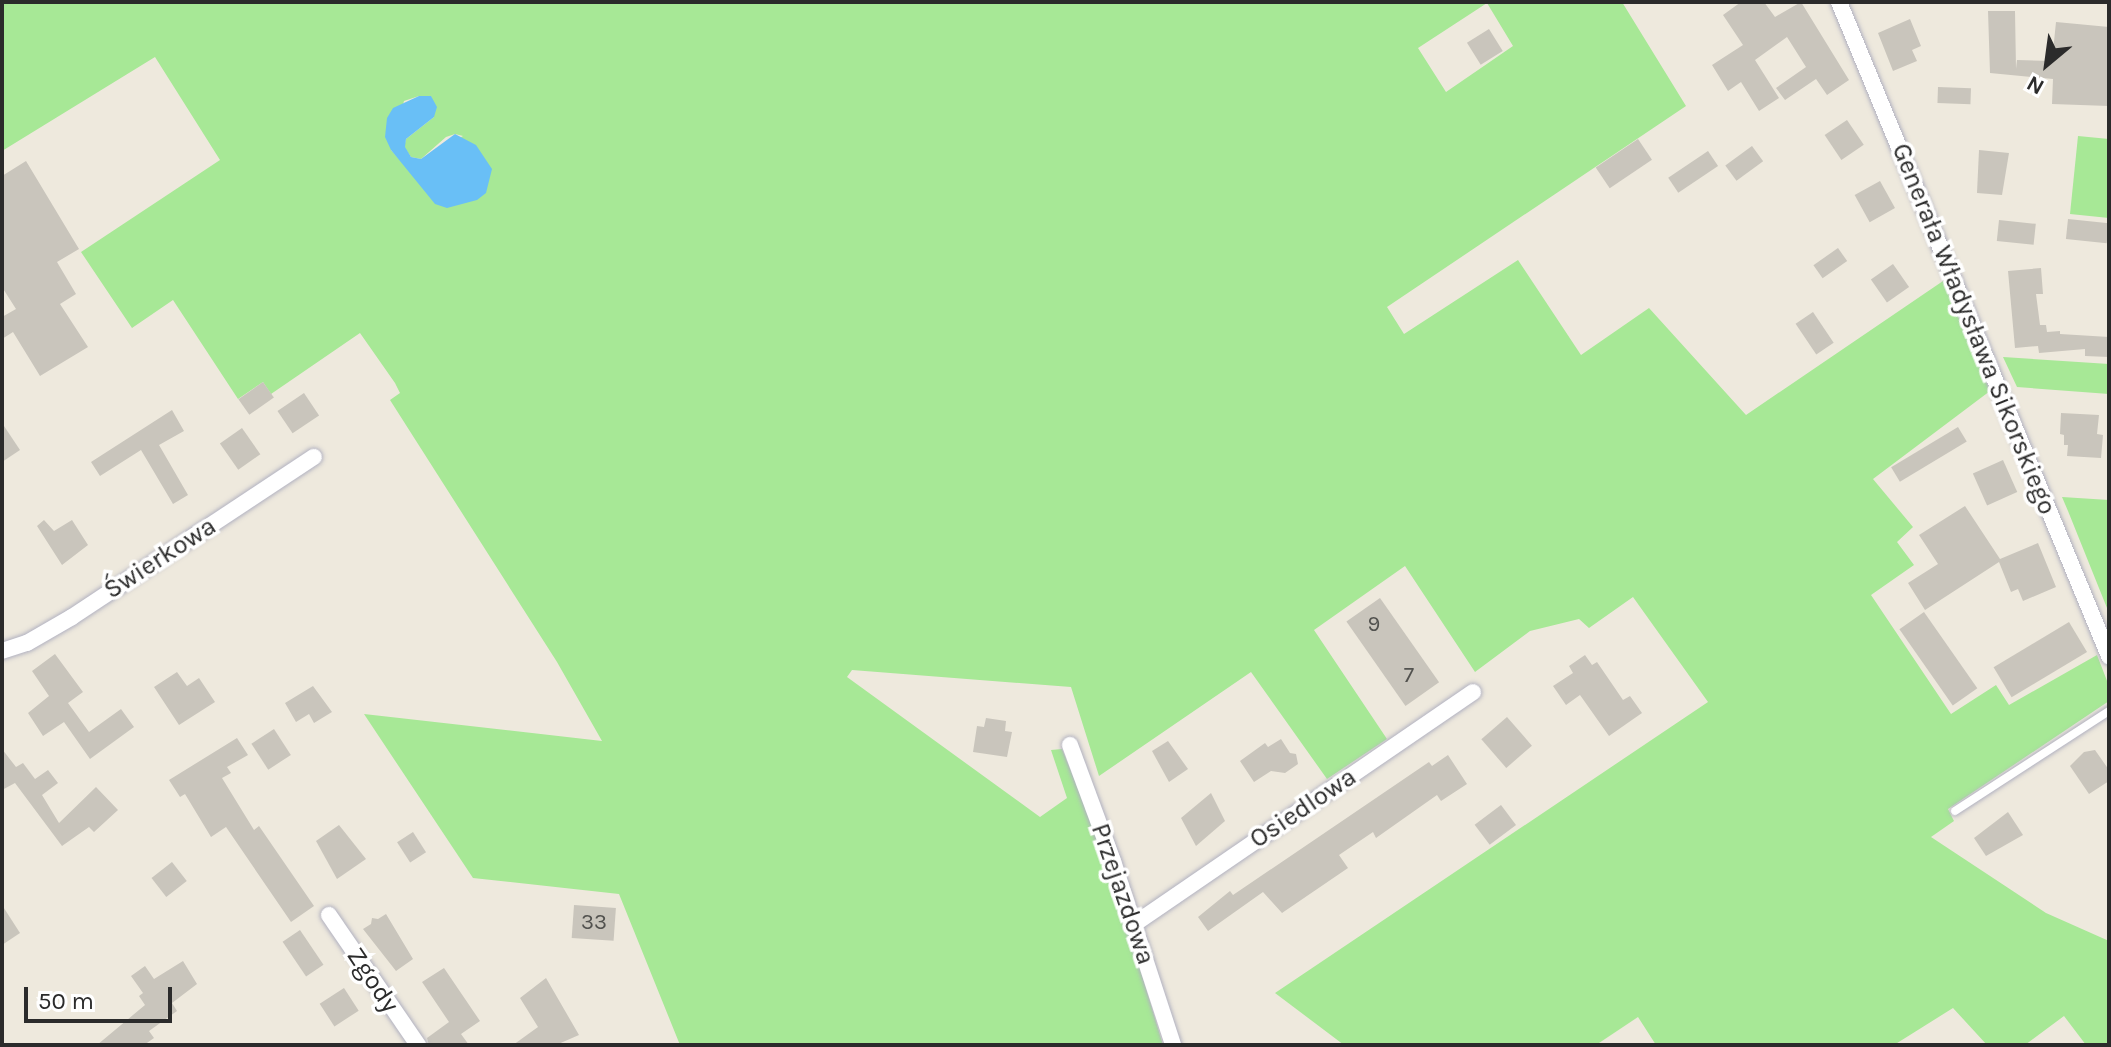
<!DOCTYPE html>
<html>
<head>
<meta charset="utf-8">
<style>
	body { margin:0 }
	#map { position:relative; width:2111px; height:1047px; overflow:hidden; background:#eee9dd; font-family:Karla,sans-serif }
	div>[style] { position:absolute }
	.green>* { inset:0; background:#a7e896 }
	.water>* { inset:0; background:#69bff6 }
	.building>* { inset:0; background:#c9c5bc; transform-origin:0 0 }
	.roads { filter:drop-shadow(0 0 2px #b1b1c0) drop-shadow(0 0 2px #b1b1c0) }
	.service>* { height:8px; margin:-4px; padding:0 4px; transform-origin:4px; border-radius:4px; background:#fff }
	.minor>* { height:16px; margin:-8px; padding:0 8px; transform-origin:8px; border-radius:8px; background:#fff }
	span { translate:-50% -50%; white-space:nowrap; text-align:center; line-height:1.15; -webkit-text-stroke:7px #fff; paint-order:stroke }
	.number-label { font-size:22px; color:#52524f }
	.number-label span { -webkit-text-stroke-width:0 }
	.street-label { font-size:26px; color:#2b2b2b }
	.frame { position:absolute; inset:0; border:4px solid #2b2b2b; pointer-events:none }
	.north { position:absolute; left:2007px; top:24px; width:80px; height:80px; -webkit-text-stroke:6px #fff; paint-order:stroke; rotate:209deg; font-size:22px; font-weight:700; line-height:32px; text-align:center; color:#2b2b2b }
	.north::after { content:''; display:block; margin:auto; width:28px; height:36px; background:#2b2b2b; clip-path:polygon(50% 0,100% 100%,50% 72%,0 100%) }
	.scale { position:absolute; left:24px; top:987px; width:148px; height:36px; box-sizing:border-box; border:4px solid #2b2b2b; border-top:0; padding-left:10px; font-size:24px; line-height:28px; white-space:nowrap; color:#2b2b2b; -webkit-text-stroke:6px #fff; paint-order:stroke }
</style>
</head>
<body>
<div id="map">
	<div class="green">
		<i style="clip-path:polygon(evenodd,2px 2px,1622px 2px,1686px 106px,1387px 307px,1404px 334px,1518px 260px,1581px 355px,1649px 308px,1746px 415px,1943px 281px,1990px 391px,1873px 479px,1913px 527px,1897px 542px,1914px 565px,1871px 595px,1951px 714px,1996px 685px,2009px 705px,2097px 655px,2109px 686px,2109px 701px,1948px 809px,1954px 821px,1931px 837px,2046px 913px,2109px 941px,2109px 1045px,2086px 1045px,2064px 1016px,2025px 1045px,1987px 1045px,1953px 1008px,1894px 1045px,1656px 1045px,1638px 1017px,1596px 1045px,1344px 1045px,1275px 993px,1708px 702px,1633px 597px,1589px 628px,1579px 619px,1530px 631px,1475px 672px,1405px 566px,1314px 630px,1387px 739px,1327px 779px,1251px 672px,1099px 776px,1071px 687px,852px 670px,847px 677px,1040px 817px,1067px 798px,1051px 750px,1062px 749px,1109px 866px,1163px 1045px,680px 1045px,619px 894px,473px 878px,364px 714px,602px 741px,557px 662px,390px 400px,400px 393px,395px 383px,360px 333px,271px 394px,263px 382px,238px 399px,173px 300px,132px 328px,81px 252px,220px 160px,155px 57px,2px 151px,2px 2px,1487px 3px,1513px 46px,1446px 92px,1418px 48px,1487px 3px,2px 2px,419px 96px,431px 96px,434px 117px,406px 139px,404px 147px,411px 157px,421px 159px,446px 137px,455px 134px,463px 136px,407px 168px,391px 150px,404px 101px,419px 96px)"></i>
		<i style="clip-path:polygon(2078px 136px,2109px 139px,2109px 218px,2070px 214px)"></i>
		<i style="clip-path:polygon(2003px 357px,2109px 364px,2109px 394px,2017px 387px)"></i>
		<i style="clip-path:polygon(2062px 497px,2109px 500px,2109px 613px,2068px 511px)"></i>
	</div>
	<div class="water">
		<i style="clip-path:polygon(419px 96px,431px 96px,437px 107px,434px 117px,406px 139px,405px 147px,411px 157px,421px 159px,455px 134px,476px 145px,492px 169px,486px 193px,477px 200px,447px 208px,435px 204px,391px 150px,385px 137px,387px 118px,393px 108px)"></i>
	</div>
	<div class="building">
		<i style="clip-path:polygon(1741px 2px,1764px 2px,1775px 17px,1801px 2px,1849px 80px,1827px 95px,1816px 79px,1785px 100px,1776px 88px,1806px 67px,1787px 37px,1755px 60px,1779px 98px,1759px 111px,1741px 82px,1728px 91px,1712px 65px,1743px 45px,1723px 15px)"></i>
		<i style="clip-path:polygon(1988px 11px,2015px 11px,2016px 69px,2017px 60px,2052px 61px,2056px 22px,2109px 27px,2109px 106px,2052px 104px,2053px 79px,1990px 73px)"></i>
		<i style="clip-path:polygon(1910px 19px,1921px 46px,1912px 50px,1917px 61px,1893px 71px,1878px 33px)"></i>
		<i style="left:1489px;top:29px;width:26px;height:26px;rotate:58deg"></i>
		<i style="left:1938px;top:87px;width:33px;height:16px;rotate:2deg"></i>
		<i style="left:1847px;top:120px;width:30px;height:27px;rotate:56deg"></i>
		<i style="left:1638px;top:139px;width:25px;height:51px;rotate:56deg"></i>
		<i style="left:1752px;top:146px;width:19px;height:33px;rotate:54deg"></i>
		<i style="clip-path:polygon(1979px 150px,2009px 153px,2002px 195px,1977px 193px)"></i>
		<i style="left:1708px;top:151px;width:18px;height:48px;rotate:56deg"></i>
		<i style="clip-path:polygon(26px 161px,79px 249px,57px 262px,76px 294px,60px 304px,88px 347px,40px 376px,13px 332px,2px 339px,2px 317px,16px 309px,2px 287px,2px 176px)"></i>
		<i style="left:1880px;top:181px;width:31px;height:29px;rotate:61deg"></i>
		<i style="left:2068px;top:219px;width:41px;height:20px;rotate:6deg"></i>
		<i style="left:1999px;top:220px;width:37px;height:21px;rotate:6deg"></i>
		<i style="left:1838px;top:248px;width:16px;height:30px;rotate:55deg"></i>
		<i style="left:1893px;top:264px;width:28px;height:27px;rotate:55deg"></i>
		<i style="clip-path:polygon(2041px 268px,2043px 294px,2036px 294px,2040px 325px,2046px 325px,2047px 332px,2060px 331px,2060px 334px,2109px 337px,2109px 357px,2085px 356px,2085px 349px,2039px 353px,2038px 346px,2015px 348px,2008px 271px)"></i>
		<i style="left:1813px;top:312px;width:37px;height:21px;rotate:56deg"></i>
		<i style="left:263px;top:382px;width:19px;height:30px;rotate:55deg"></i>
		<i style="left:304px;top:393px;width:27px;height:32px;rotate:56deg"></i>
		<i style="clip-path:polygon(172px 410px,184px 431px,159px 445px,188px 495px,173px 504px,141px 450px,100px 476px,91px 462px)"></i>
		<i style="clip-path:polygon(2061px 413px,2099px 415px,2097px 434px,2103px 435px,2101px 458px,2067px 456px,2068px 445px,2064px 445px,2064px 435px,2060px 434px)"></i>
		<i style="clip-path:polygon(2px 423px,20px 450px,2px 462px)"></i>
		<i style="left:1958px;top:427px;width:17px;height:78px;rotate:59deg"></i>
		<i style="left:242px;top:428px;width:32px;height:27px;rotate:55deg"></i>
		<i style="left:2003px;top:460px;width:35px;height:33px;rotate:66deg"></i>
		<i style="clip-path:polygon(1965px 506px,2000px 559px,2038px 543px,2056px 587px,2023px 601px,2018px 589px,2011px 592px,1999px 562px,1925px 610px,1908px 583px,1938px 564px,1919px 535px)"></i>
		<i style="clip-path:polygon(44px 520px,54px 531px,72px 520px,88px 545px,62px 565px,37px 526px)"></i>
		<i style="left:1380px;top:598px;width:103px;height:41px;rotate:55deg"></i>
		<i style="left:1924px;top:612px;width:93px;height:30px;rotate:55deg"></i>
		<i style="left:2069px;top:622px;width:35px;height:88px;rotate:59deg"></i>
		<i style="clip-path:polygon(55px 654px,83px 692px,68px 703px,89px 732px,121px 709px,134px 727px,90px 759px,64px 722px,43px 736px,28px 713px,49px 696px,32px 671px)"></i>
		<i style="clip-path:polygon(1585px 655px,1592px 665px,1597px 662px,1623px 700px,1630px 696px,1642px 713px,1609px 736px,1580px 695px,1566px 705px,1553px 686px,1573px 673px,1569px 666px)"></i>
		<i style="clip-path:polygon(177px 672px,187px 686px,199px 678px,215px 702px,179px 725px,154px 687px)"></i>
		<i style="clip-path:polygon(313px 686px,332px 712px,314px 723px,309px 714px,296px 722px,285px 703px)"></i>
		<i style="left:1507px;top:717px;width:38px;height:34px;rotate:49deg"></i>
		<i style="clip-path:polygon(986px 718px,1006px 721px,1005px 731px,1012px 732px,1007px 757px,973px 752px,977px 726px,984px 727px)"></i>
		<i style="left:274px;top:729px;width:31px;height:27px;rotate:57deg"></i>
		<i style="clip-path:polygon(237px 738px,248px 755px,227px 767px,231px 773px,222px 778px,254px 830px,259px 826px,314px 906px,291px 922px,226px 827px,211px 837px,185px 794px,180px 797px,169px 780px)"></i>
		<i style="clip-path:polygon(1281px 739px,1290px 753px,1296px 754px,1298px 764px,1285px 773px,1271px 771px,1254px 782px,1240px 761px,1265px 743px,1268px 747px)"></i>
		<i style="clip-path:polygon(1168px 741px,1188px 769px,1169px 782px,1152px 751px)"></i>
		<i style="clip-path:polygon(2px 749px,16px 767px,23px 763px,35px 779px,48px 770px,58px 783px,42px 795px,59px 823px,96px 787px,118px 810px,94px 832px,89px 827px,62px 846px,15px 783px,2px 790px)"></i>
		<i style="clip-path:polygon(2095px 750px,2109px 770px,2109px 781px,2089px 794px,2070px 766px,2084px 752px)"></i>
		<i style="clip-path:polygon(1448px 755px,1467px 784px,1441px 801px,1437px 795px,1376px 838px,1373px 832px,1339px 855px,1348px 868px,1282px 913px,1263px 892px,1208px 931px,1198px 917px,1230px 891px,1233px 895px,1429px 762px,1432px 766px)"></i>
		<i style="clip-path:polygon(1211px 793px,1225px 821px,1196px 846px,1181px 818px)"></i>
		<i style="left:1501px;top:805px;width:25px;height:33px;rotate:53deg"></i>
		<i style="clip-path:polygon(2008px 812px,2023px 835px,1986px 856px,1974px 838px)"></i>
		<i style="clip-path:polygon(339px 825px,366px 859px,337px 879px,316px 841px)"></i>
		<i style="left:413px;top:832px;width:24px;height:19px;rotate:57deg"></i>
		<i style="left:172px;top:862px;width:24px;height:26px;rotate:52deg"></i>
		<i style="clip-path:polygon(2px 905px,20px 933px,2px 945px)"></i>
		<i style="left:574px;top:905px;width:42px;height:33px;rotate:4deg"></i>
		<i style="clip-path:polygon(386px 914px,413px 959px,396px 971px,363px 929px,371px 924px,372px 918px,378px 919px)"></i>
		<i style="left:300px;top:930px;width:42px;height:21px;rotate:56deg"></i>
		<i style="clip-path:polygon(183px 961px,197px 984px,172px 1003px,177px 1011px,149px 1031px,154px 1038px,144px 1045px,97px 1045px,145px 1005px,139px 996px,143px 993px,131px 976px,145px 966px,154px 979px)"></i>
		<i style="clip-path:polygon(444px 968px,480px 1021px,461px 1034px,469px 1045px,429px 1045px,427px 1038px,449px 1022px,422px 982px)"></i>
		<i style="clip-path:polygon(546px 978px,579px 1035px,556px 1045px,513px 1045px,538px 1027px,520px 998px)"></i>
		<i style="left:344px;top:988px;width:27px;height:29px;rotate:57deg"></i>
	</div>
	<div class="roads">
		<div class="service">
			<i style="left:1955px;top:811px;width:184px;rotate:-33deg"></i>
		</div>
		<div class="minor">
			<i style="left:1839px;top:2px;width:708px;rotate:67.57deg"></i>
			<i style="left:2px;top:651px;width:26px;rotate:-18deg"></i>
			<i style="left:27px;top:643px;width:52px;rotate:-30deg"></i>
			<i style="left:72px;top:617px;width:290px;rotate:-33.5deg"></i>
			<i style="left:1070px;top:745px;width:124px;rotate:69.7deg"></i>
			<i style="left:1113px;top:861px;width:194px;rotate:71.9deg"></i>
			<i style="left:329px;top:915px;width:158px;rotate:55.6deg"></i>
			<i style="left:1133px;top:925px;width:412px;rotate:-34.4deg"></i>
		</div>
	</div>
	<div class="number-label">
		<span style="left:1374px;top:625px">9</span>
		<span style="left:1409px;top:676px">7</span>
		<span style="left:594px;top:923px">33</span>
	</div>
	<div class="street-label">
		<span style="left:1974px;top:329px;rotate:68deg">Generała Władysława Sikorskiego</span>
		<span style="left:160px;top:558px;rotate:-33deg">Świerkowa</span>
		<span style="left:1303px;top:808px;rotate:-34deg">Osiedlowa</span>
		<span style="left:1123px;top:894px;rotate:71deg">Przejazdowa</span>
		<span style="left:373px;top:980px;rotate:56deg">Zgody</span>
	</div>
	<div class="frame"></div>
	<div class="north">N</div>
	<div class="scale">50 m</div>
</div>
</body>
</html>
